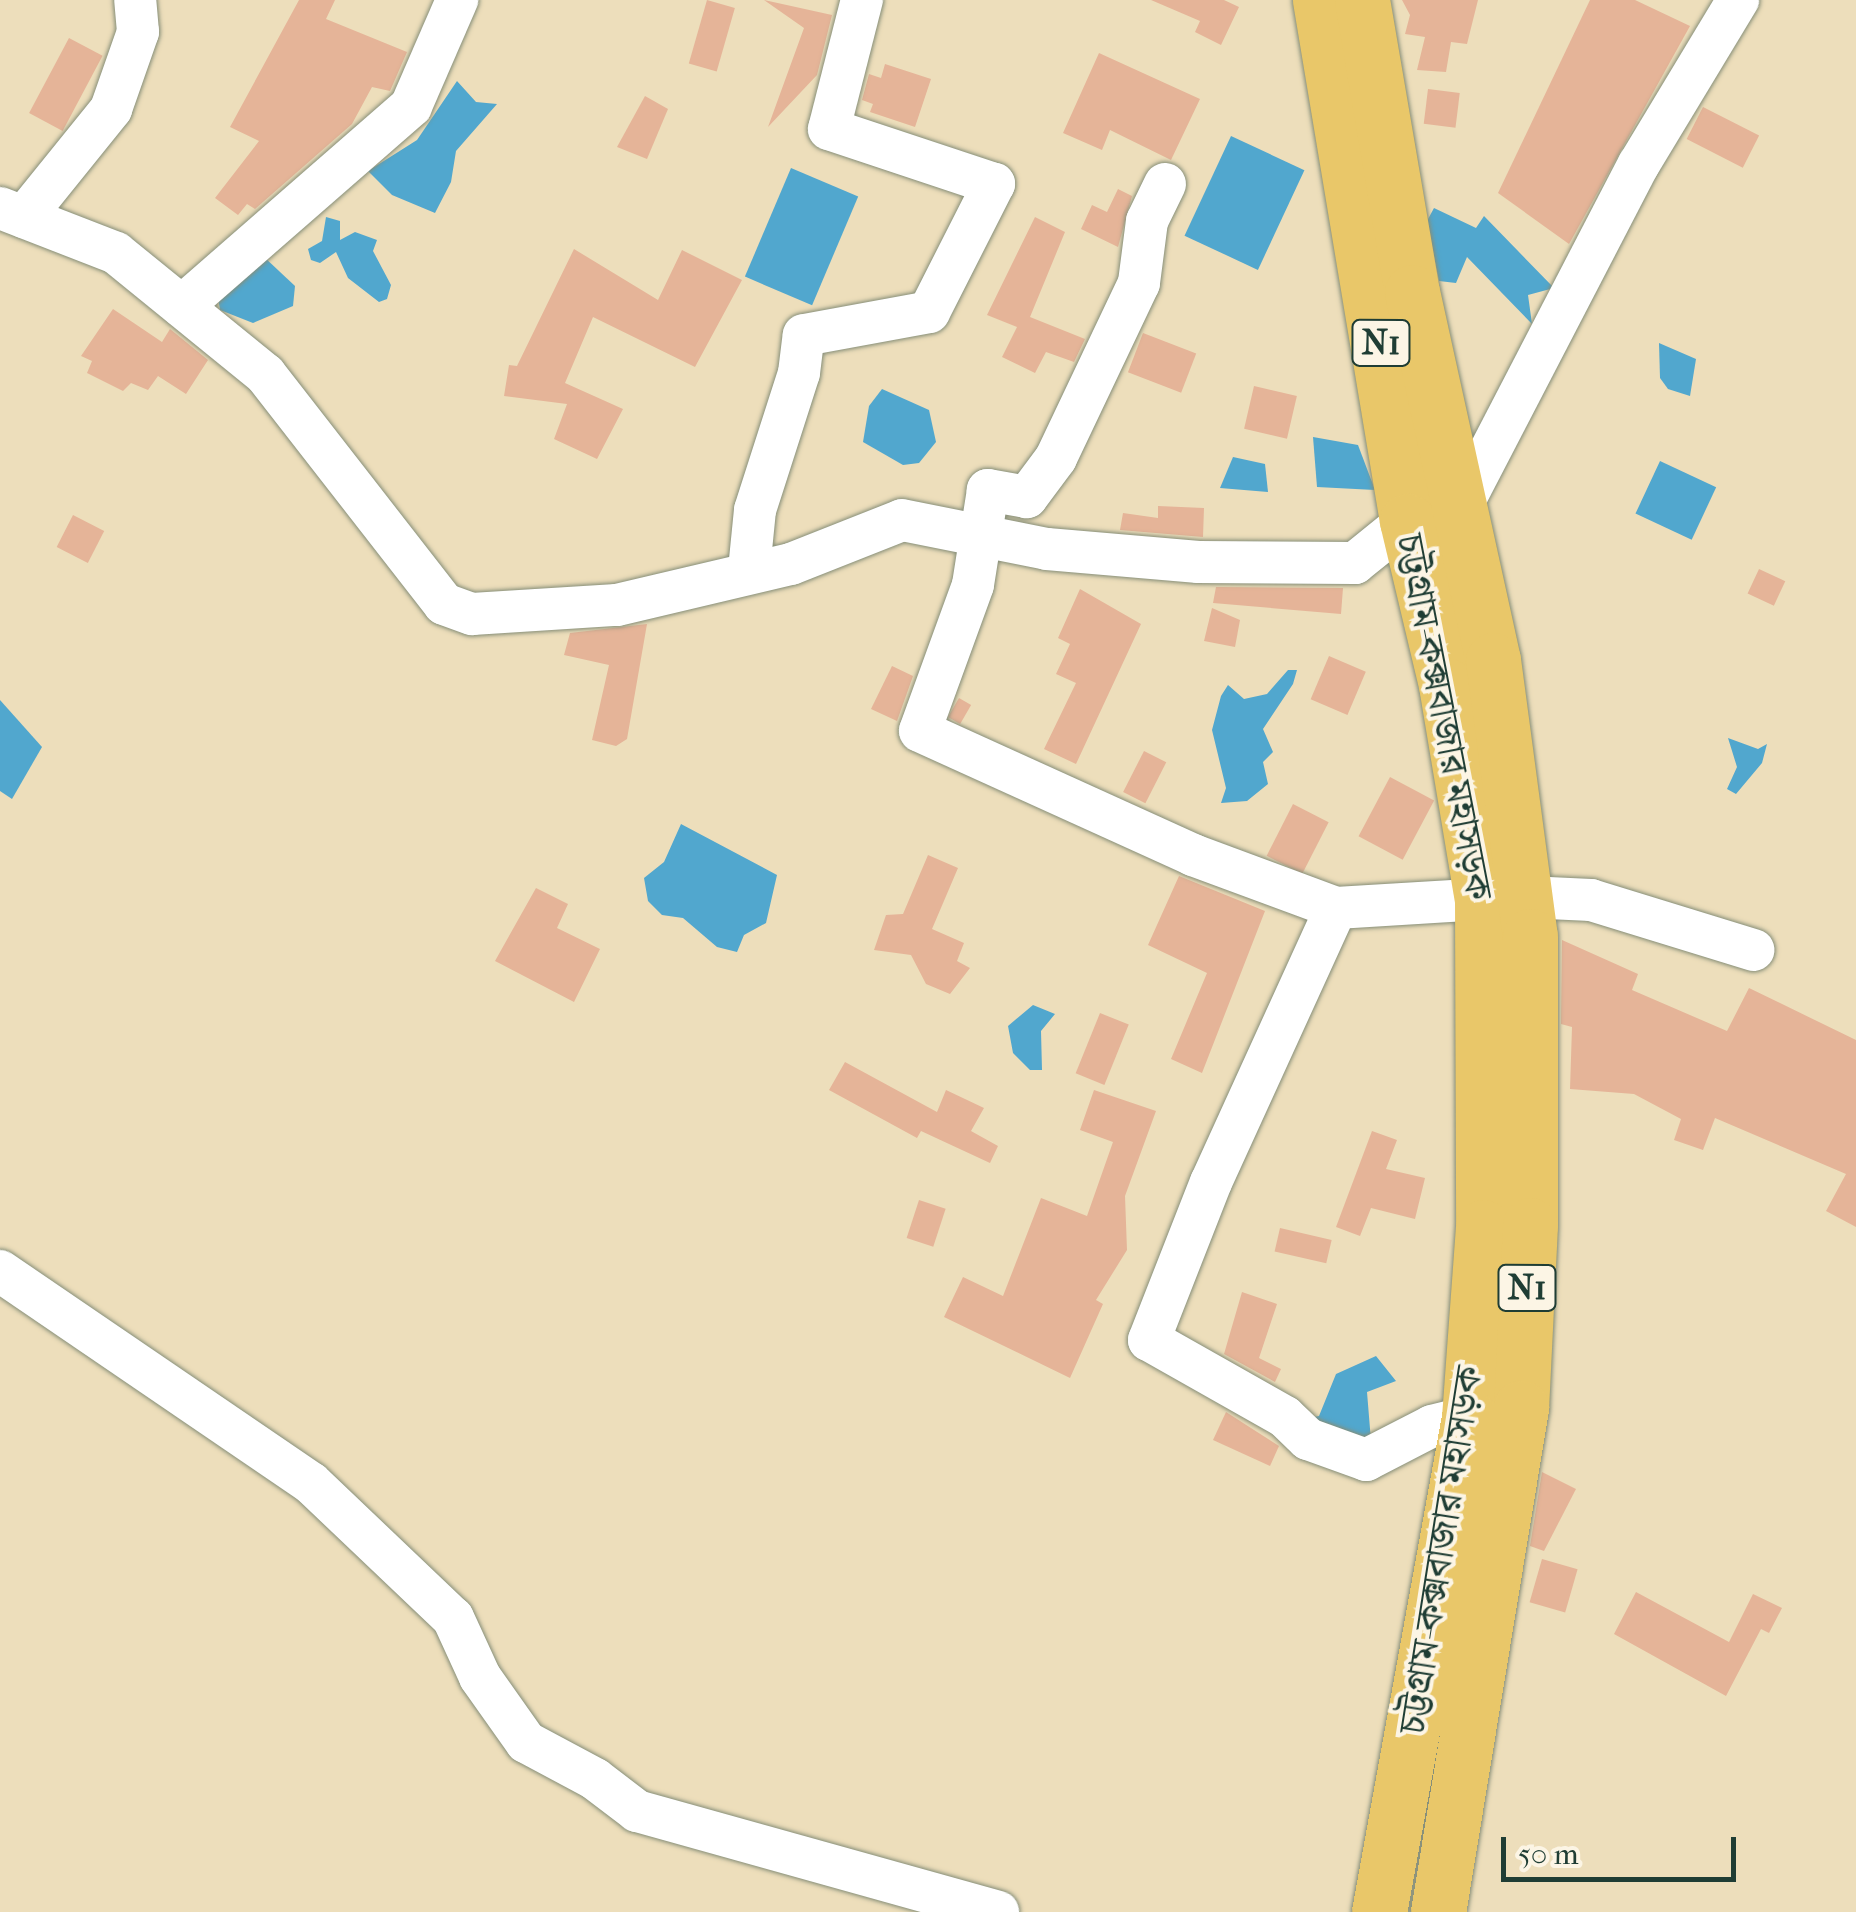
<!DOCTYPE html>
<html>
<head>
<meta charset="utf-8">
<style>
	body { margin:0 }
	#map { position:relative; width:1856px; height:1912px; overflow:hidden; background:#eddebb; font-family:"IM FELL French Canon","Noto Serif Bengali",serif }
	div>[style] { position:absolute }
	.water>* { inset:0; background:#51a7ce; transform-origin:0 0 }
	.building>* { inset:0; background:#e5b498; transform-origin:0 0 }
	.roads { filter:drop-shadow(0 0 2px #868e78) drop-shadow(0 0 2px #868e78) }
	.minor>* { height:42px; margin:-21px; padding:0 21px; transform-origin:21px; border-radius:21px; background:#fff }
	.highway>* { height:55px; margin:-27.5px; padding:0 27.5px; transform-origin:27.5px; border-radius:27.5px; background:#e9c769 }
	span { translate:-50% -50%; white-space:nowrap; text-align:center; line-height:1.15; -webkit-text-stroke:8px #fcf5e5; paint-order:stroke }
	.shield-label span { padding:2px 8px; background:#fcf5e5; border:2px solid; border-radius:8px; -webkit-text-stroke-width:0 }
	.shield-label { font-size:35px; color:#1f3d34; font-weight:700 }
	.street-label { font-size:38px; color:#1f3d34 }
	.scale { position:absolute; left:1501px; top:1837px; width:235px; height:45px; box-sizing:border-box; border:5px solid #1f3d34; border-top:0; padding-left:12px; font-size:30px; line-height:35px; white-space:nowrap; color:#1f3d34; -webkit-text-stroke:8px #fcf5e5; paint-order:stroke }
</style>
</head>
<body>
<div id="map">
	<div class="water">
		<i style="clip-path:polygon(457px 81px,476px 102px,497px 104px,456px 151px,451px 182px,435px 213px,392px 195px,368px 171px,417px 140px)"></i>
		<i style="left:1231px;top:136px;width:81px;height:110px;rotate:25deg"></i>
		<i style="left:791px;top:168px;width:73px;height:118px;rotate:23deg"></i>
		<i style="clip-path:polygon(1434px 208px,1476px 228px,1484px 216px,1554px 288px,1528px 295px,1532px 324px,1467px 257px,1456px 283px,1439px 281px,1427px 221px)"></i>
		<i style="clip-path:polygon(326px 217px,340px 221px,340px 240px,355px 232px,377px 240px,373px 251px,391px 285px,387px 299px,379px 302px,348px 278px,336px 252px,320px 263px,311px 260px,308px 249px,322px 241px)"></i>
		<i style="clip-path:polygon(263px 256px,295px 286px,293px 306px,253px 323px,220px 310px,218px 297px)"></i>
		<i style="clip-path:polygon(1659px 343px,1696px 359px,1690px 396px,1668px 389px,1660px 378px)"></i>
		<i style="clip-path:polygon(882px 389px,929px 410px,936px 442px,919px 463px,903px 465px,863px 442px,869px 406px)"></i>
		<i style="clip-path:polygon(1313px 437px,1358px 445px,1375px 490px,1317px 487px)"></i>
		<i style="clip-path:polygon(1233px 457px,1265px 464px,1268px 492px,1220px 488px)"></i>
		<i style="left:1660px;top:461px;width:62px;height:58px;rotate:25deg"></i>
		<i style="clip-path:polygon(1288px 670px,1297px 670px,1293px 684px,1263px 729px,1273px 752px,1263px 762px,1268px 784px,1247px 801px,1221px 803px,1226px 788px,1212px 730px,1221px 696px,1228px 685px,1244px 699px,1267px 694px)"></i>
		<i style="clip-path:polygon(0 700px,42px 747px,12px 799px,0 791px)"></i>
		<i style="clip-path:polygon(1728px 738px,1758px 749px,1767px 744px,1762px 763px,1736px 794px,1727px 789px,1737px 767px)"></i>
		<i style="clip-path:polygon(681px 824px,777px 875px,766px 923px,744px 935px,737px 952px,717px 947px,683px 918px,662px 915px,648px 901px,644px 878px,664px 862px)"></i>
		<i style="clip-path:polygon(1033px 1005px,1055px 1014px,1041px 1031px,1042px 1070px,1030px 1070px,1013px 1053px,1008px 1026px)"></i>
		<i style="clip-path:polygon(1376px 1356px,1396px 1381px,1367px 1392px,1371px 1441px,1297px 1421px,1319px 1416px,1336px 1374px)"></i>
	</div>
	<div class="building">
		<i style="clip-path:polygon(299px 0,335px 0,326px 19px,407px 52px,390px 91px,372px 87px,352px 124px,255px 209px,247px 204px,238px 215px,215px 198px,259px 141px,230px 127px)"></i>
		<i style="left:707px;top:0;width:29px;height:66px;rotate:16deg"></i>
		<i style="clip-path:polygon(764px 0,832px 15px,817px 75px,768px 127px,804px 28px)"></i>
		<i style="clip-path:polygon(1151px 0,1224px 0,1239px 7px,1221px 45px,1195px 32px,1200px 21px)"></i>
		<i style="clip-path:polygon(1402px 0,1478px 0,1467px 44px,1451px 42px,1446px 72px,1417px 70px,1425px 37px,1405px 34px,1410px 15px)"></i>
		<i style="clip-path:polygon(1590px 0,1635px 0,1690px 26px,1569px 244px,1498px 193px)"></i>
		<i style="left:69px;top:38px;width:38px;height:85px;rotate:28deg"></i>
		<i style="clip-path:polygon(1099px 53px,1200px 99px,1171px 160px,1110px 130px,1102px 150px,1063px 133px)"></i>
		<i style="clip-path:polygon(885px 64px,931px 79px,915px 127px,870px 112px,873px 104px,862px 100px,869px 74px,881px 78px)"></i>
		<i style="left:1428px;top:89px;width:32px;height:35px;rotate:7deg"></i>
		<i style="clip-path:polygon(645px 96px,668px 109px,647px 159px,617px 147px)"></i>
		<i style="left:1703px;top:107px;width:63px;height:36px;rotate:27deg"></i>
		<i style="clip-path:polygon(1118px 189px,1132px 196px,1118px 247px,1081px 229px,1092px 205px,1107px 212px)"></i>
		<i style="clip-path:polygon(1035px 217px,1065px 232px,1030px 317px,1085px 339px,1074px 362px,1046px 352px,1035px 373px,1002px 357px,1017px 327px,987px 315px)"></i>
		<i style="clip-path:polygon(574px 249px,658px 300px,682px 250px,742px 280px,695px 367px,593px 317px,565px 383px,623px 409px,597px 459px,554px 439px,567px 404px,504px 396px,509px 365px,517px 366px)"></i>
		<i style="clip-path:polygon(113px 309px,162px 342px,170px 329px,208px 360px,186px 394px,158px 376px,148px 390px,131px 383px,123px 391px,87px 373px,92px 361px,81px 356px)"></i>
		<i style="left:1143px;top:333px;width:57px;height:42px;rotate:21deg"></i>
		<i style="left:1254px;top:386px;width:44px;height:44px;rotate:13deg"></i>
		<i style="clip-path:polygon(1158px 506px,1204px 508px,1203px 537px,1120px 530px,1123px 513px,1158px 518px)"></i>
		<i style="left:73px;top:515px;width:35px;height:36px;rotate:27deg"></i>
		<i style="left:1759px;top:569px;width:29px;height:27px;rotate:25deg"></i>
		<i style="clip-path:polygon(1216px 587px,1343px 588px,1341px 614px,1213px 603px)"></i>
		<i style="clip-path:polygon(1080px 589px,1141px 624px,1076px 764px,1044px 749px,1076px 683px,1056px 674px,1070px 644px,1058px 638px)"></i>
		<i style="clip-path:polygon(1212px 608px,1240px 620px,1235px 647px,1204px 641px)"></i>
		<i style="clip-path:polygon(647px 624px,627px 739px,616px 746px,592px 740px,609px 665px,564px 655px,570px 633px)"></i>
		<i style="left:1329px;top:656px;width:40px;height:47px;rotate:23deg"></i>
		<i style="clip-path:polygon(892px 666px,913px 676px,897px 721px,871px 709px)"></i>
		<i style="left:959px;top:698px;width:14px;height:22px;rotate:30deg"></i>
		<i style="left:1144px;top:751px;width:25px;height:46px;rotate:27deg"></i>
		<i style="left:1390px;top:777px;width:50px;height:67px;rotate:28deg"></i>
		<i style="left:1293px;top:804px;width:40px;height:58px;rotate:27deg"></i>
		<i style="clip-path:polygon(928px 855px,958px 868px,932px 929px,964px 943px,957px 961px,970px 968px,950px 994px,926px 984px,911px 955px,874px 950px,886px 915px,903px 914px)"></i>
		<i style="clip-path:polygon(1179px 876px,1265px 911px,1202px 1073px,1171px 1059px,1207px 973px,1148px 945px)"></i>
		<i style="clip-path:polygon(536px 888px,568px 904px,557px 928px,600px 949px,574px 1002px,495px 961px)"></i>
		<i style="clip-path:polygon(1562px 940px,1638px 974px,1632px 990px,1727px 1031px,1749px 988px,1856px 1040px,1856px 1227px,1826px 1211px,1846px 1174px,1715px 1118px,1703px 1150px,1674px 1140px,1681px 1119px,1634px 1094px,1570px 1089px,1572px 1027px,1561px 1024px)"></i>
		<i style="left:1100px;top:1013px;width:31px;height:65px;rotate:22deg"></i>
		<i style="clip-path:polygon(845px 1062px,937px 1112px,946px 1090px,984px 1108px,971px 1131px,998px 1146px,990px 1163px,921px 1131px,917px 1138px,829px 1090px)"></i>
		<i style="clip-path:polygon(1094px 1090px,1156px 1111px,1125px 1196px,1127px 1250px,1096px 1300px,1103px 1304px,1070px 1378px,944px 1317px,963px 1277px,1003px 1296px,1041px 1198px,1087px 1216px,1113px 1142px,1080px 1130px)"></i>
		<i style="clip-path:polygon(1372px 1131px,1397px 1140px,1386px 1169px,1425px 1178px,1415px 1219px,1371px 1208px,1360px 1236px,1336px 1227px)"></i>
		<i style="left:919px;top:1200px;width:28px;height:40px;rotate:18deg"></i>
		<i style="left:1280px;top:1228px;width:53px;height:24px;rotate:13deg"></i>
		<i style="clip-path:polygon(1242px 1292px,1277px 1304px,1259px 1358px,1281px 1369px,1275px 1382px,1224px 1354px)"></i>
		<i style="clip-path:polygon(1226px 1412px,1279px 1446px,1270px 1466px,1213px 1440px)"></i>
		<i style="clip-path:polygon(1542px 1472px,1576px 1489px,1544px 1551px,1530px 1546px)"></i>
		<i style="left:1542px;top:1559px;width:37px;height:45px;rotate:16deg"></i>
		<i style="clip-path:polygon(1636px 1592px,1729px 1642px,1753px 1594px,1782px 1608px,1769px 1633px,1761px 1629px,1726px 1696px,1614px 1634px)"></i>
	</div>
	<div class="roads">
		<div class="minor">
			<i style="left:1165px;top:184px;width:41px;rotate:115.9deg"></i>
			<i style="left:1147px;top:221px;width:63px;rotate:97.4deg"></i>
			<i style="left:1139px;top:283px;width:194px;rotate:115.4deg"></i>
			<i style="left:1056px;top:458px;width:49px;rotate:126.6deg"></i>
			<i style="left:1027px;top:497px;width:40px;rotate:-170deg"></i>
			<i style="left:988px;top:490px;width:96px;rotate:99deg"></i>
			<i style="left:973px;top:585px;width:155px;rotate:110deg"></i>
			<i style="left:920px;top:731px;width:300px;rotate:24.4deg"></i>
			<i style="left:1193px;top:855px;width:153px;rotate:20.3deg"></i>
			<i style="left:1336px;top:908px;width:301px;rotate:114.5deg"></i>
			<i style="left:1211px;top:1182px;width:170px;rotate:111.4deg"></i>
			<i style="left:1149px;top:1340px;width:156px;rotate:29.5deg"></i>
			<i style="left:1285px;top:1417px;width:32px;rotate:44deg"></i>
			<i style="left:1308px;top:1439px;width:62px;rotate:19.9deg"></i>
			<i style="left:1366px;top:1460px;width:74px;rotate:-27.3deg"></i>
			<i style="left:1432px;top:1426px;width:38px;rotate:-14deg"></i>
			<i style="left:0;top:208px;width:124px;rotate:21.2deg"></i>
			<i style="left:116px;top:253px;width:192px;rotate:39.1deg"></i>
			<i style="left:265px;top:374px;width:291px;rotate:52.1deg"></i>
			<i style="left:444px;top:604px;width:30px;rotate:20deg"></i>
			<i style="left:472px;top:614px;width:145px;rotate:-3.6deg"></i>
			<i style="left:617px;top:605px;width:179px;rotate:-13.3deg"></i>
			<i style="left:791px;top:564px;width:119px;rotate:-21.6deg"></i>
			<i style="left:902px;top:520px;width:148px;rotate:11.3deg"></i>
			<i style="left:1047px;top:549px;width:152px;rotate:4.9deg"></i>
			<i style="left:1198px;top:562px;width:157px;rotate:0.4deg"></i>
			<i style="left:1355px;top:563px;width:67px;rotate:-38.9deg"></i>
			<i style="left:24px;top:217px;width:139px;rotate:-51.1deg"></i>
			<i style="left:111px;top:109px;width:82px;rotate:-70.7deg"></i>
			<i style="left:138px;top:32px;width:32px;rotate:-95deg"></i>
			<i style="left:182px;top:306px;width:304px;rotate:-41.1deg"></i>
			<i style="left:411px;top:106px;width:116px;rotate:-66.5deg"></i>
			<i style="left:1462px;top:505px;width:384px;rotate:-62.6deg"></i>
			<i style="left:1639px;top:164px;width:192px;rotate:-58.9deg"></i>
			<i style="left:749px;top:570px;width:60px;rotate:-84.3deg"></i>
			<i style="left:755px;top:510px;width:144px;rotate:-72.2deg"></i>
			<i style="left:799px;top:373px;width:38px;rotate:-83deg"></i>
			<i style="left:804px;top:335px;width:127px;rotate:-10.4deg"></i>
			<i style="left:929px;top:312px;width:144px;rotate:-63.1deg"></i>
			<i style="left:994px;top:184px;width:174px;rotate:-161.6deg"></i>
			<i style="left:829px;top:129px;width:133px;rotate:-75.7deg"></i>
			<i style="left:1527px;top:897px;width:64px;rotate:2.7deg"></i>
			<i style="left:1591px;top:900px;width:170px;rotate:17.1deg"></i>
			<i style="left:1336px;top:908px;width:146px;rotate:-3.5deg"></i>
			<i style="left:0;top:1271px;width:376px;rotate:34.3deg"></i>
			<i style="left:311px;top:1483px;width:196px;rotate:43.6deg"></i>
			<i style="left:453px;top:1618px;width:65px;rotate:65.4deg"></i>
			<i style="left:480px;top:1677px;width:80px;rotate:54.7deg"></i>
			<i style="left:526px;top:1742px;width:78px;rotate:28.2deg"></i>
			<i style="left:595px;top:1779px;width:53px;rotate:37.3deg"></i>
			<i style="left:637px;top:1811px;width:375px;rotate:15.6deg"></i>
		</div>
		<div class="highway">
			<i style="left:1320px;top:0;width:528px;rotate:80.52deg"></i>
			<i style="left:1407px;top:521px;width:169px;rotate:76.6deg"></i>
			<i style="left:1446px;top:685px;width:217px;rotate:80.5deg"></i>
			<i style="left:1482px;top:899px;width:328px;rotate:89.8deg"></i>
			<i style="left:1483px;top:1227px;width:191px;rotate:94.2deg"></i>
			<i style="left:1469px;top:1417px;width:503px;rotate:100.3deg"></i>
			<i style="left:1362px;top:0;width:296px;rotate:80.3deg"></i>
			<i style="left:1412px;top:292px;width:377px;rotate:77.6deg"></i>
			<i style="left:1493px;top:660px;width:278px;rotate:82.4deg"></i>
			<i style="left:1530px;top:936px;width:289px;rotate:90deg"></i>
			<i style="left:1530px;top:1225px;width:183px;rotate:92.8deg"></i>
			<i style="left:1521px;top:1408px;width:511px;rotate:99.35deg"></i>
		</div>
	</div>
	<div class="shield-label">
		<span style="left:1381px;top:343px">N1</span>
		<span style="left:1527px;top:1288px">N1</span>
	</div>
	<div class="street-label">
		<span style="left:1444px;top:717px;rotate:79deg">চট্টগ্রাম-কক্সবাজার মহাসড়ক</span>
		<span style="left:1441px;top:1550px;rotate:-81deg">চট্টগ্রাম-কক্সবাজার মহাসড়ক</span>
	</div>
	<div class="scale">50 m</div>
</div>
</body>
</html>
